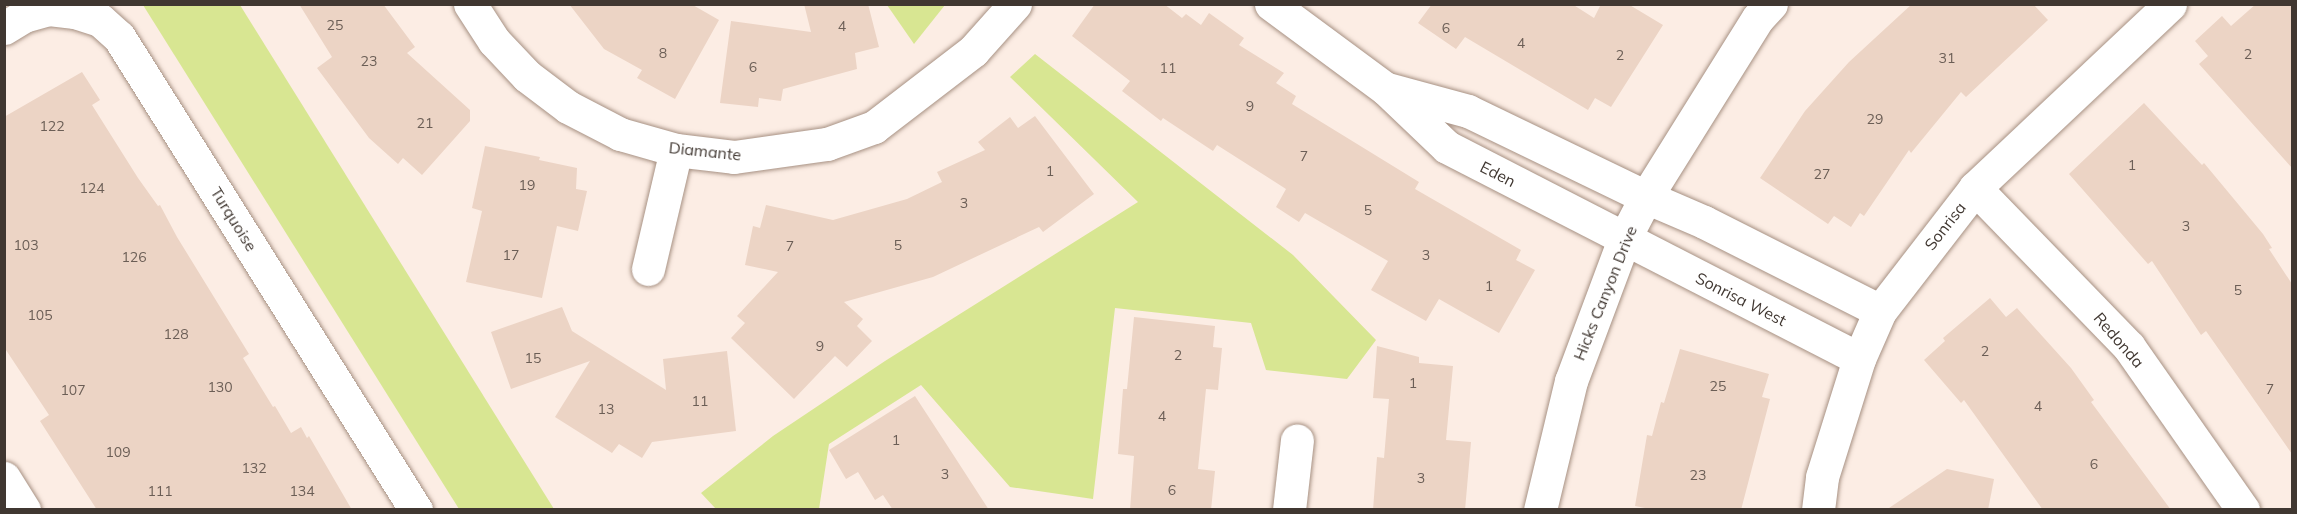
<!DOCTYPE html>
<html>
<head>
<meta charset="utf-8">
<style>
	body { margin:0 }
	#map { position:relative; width:2297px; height:514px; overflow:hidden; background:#fcede4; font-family:Mulish,sans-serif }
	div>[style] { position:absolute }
	.green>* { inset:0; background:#d8e692 }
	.building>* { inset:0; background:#ecd4c5 }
	.roads { filter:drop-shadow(0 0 2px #a79183) drop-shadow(0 0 2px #a79183) }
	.minor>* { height:33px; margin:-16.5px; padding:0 16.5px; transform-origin:16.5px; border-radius:16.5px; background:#fff }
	span { translate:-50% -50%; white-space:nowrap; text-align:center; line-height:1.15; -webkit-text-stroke:4.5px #fff; paint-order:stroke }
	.number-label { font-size:14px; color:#6b5e56 }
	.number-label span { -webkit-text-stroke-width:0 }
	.street-label { font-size:16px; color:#403731 }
	.frame { position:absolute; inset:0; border:6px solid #403731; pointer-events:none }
</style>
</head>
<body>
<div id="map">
	<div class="green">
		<i style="clip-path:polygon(143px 5px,240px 5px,554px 509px,459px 509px)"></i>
		<i style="clip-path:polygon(887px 5px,945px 5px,914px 44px)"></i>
		<i style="clip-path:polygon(1035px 54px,1293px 255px,1376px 340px,1347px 379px,1266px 370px,1251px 323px,1115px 308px,1093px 499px,1010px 487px,921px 385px,829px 444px,819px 509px,716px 509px,701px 493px,773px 436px,885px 361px,1138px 202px,1010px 77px)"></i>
	</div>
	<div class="building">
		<i style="clip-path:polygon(299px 4px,383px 4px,415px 47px,407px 53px,470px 110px,470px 121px,422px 175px,403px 158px,398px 164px,369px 138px,317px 68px,332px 57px)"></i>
		<i style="clip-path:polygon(569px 4px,691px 4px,719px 20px,675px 99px,637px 78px,642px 70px,604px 49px)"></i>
		<i style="clip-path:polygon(804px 4px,868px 4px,879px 47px,855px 53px,857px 69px,783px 89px,781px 101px,759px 98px,758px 107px,720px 103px,731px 21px,811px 32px)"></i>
		<i style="clip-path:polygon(1095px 4px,1164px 4px,1182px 18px,1186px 14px,1201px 25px,1209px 13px,1244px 38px,1239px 45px,1284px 73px,1276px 83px,1296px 96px,1292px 104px,1419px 182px,1415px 189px,1521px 250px,1516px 260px,1535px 270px,1499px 333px,1439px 299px,1426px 321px,1371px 290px,1388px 261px,1305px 213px,1299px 222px,1276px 207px,1286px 189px,1217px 145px,1213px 151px,1163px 118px,1161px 121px,1122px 91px,1130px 81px,1072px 36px)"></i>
		<i style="clip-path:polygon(1432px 4px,1572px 4px,1594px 18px,1601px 4px,1628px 4px,1663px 25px,1611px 107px,1595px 98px,1588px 110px,1465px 37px,1456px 49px,1418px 23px)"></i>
		<i style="clip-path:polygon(1912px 4px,2033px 4px,2048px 20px,1966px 97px,1961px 92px,1911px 153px,1909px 150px,1864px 216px,1860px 213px,1851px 227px,1834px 216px,1828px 224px,1760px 178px,1805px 111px,1849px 62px)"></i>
		<i style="clip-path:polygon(2256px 4px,2292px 4px,2292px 168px,2199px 64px,2208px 56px,2195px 41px,2222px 16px,2231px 26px)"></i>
		<i style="clip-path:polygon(82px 72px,100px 100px,92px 105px,138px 178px,158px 206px,160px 205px,177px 237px,249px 354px,243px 358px,273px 407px,275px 406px,291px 433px,301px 427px,307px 438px,309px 436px,352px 510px,97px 510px,40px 421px,49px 415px,4px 347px,4px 117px)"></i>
		<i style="clip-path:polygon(2144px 103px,2202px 165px,2204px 163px,2263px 234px,2272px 248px,2269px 249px,2292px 284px,2292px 454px,2206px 331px,2201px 335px,2152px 261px,2148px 264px,2069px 174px)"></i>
		<i style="clip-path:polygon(1035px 116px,1094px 194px,1043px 232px,1039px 227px,933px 277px,844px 302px,863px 319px,857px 326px,872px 341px,847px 367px,835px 356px,794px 399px,731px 338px,745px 323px,737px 316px,778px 272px,745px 265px,753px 226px,760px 228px,766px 205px,833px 220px,907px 199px,942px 182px,937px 172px,985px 150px,978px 142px,1010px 117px,1018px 128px)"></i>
		<i style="clip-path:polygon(485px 146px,540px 157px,539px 160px,577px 168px,576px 189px,587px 191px,578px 231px,557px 226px,542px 298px,466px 282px,482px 211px,472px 208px)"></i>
		<i style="clip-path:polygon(1990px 298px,2006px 317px,2017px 308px,2071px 368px,2094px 400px,2091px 402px,2171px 510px,2043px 510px,1964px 400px,1961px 403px,1924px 360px,1945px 341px,1943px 338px)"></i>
		<i style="clip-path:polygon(562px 307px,572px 331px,666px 390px,663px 359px,727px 351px,736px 431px,652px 442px,642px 458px,619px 444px,612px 453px,555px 417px,590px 361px,511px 389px,491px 332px)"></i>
		<i style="clip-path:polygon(1134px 317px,1215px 326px,1213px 347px,1222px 348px,1218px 390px,1206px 389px,1198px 469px,1215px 471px,1211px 510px,1130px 510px,1134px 456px,1118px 454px,1123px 389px,1127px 389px)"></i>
		<i style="clip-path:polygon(1377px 346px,1419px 357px,1419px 363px,1453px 366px,1446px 440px,1471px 442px,1465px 510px,1373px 510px,1377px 457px,1384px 458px,1389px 399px,1373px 398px)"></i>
		<i style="clip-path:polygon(1680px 349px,1769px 374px,1762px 397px,1770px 399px,1741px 510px,1655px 510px,1635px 506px,1647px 435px,1652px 436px,1661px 402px,1664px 403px)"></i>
		<i style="clip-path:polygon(915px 396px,945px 442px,989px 510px,893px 510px,883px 495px,875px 500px,858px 472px,846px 479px,829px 450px)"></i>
		<i style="clip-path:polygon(1947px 469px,1994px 479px,1988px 510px,1886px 510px)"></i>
	</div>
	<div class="roads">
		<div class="minor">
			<i style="left:470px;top:4px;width:44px;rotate:57deg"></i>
			<i style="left:494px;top:41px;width:48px;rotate:46.7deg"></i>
			<i style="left:527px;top:76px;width:51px;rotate:37.1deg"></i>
			<i style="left:568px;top:107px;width:59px;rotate:27.4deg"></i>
			<i style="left:620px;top:134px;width:58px;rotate:15.9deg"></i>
			<i style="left:676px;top:150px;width:58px;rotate:6.9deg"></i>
			<i style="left:734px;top:157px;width:94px;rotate:-8deg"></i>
			<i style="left:827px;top:144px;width:50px;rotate:-19.9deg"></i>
			<i style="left:874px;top:127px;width:125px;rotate:-37.5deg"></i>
			<i style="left:973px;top:51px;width:63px;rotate:-48.2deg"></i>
			<i style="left:1271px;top:4px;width:143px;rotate:36.5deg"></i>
			<i style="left:1386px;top:89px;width:84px;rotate:43.6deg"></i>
			<i style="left:1447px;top:147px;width:463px;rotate:27.2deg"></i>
			<i style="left:4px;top:28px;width:23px;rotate:-31deg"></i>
			<i style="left:24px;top:16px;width:26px;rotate:-16deg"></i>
			<i style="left:49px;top:9px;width:26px;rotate:7deg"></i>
			<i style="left:75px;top:12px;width:26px;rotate:18deg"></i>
			<i style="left:100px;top:20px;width:25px;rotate:42deg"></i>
			<i style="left:119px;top:37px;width:559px;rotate:57.88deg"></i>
			<i style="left:1387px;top:89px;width:84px;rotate:15.2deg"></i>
			<i style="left:1468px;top:111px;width:198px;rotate:25.8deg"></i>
			<i style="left:1646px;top:197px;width:63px;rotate:23.3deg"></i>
			<i style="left:1704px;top:222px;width:197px;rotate:26.8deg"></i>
			<i style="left:1975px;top:188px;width:221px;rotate:45.9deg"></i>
			<i style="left:2129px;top:347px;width:199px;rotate:55deg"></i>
			<i style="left:648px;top:269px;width:122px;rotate:-76.8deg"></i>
			<i style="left:4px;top:478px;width:38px;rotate:58deg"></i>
			<i style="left:1289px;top:510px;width:70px;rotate:-83.5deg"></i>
			<i style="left:1540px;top:510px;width:133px;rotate:-76.5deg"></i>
			<i style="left:1571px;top:381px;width:152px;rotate:-69.5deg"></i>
			<i style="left:1624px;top:239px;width:47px;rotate:-62.4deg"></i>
			<i style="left:1646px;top:197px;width:211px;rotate:-58deg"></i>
			<i style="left:1758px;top:18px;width:19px;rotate:-47deg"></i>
			<i style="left:1818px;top:510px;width:33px;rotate:-83deg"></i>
			<i style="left:1822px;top:477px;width:124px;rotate:-72.6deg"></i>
			<i style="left:1859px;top:359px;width:52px;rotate:-66.4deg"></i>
			<i style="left:1880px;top:311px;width:155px;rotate:-52.3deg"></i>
			<i style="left:1975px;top:188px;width:268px;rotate:-43.3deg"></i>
		</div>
	</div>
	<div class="number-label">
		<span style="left:335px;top:25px">25</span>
		<span style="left:842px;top:26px">4</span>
		<span style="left:1446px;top:28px">6</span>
		<span style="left:1521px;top:43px">4</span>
		<span style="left:663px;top:53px">8</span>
		<span style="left:2248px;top:54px">2</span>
		<span style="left:1620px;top:55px">2</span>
		<span style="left:1947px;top:58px">31</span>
		<span style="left:369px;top:61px">23</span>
		<span style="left:753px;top:67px">6</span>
		<span style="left:1168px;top:68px">11</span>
		<span style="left:1250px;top:106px">9</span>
		<span style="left:1875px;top:119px">29</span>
		<span style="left:425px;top:123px">21</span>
		<span style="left:52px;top:126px">122</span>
		<span style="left:1304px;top:156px">7</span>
		<span style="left:2132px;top:165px">1</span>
		<span style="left:1050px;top:171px">1</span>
		<span style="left:1822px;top:174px">27</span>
		<span style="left:527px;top:185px">19</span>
		<span style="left:92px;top:188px">124</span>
		<span style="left:964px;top:203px">3</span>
		<span style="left:1368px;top:210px">5</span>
		<span style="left:2186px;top:226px">3</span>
		<span style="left:26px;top:245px">103</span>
		<span style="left:898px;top:245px">5</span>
		<span style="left:790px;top:246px">7</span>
		<span style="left:511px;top:255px">17</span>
		<span style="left:1426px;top:255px">3</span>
		<span style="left:134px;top:257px">126</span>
		<span style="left:1489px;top:286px">1</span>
		<span style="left:2238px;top:290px">5</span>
		<span style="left:40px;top:315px">105</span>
		<span style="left:176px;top:334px">128</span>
		<span style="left:820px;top:346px">9</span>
		<span style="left:1985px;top:351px">2</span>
		<span style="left:1178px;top:355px">2</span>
		<span style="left:533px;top:358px">15</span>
		<span style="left:1413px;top:383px">1</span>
		<span style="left:1718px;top:386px">25</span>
		<span style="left:220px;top:387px">130</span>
		<span style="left:2270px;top:389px">7</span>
		<span style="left:73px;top:390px">107</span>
		<span style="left:700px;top:401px">11</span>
		<span style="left:2038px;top:406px">4</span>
		<span style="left:606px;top:409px">13</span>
		<span style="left:1162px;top:416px">4</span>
		<span style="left:896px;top:440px">1</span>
		<span style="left:118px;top:452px">109</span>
		<span style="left:2094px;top:464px">6</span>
		<span style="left:254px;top:468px">132</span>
		<span style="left:945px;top:474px">3</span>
		<span style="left:1698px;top:475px">23</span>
		<span style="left:1421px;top:478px">3</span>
		<span style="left:1172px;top:490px">6</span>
		<span style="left:160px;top:491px">111</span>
		<span style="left:302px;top:491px">134</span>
	</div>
	<div class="street-label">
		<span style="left:705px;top:151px;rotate:6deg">Diamante</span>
		<span style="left:1498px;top:174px;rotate:27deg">Eden</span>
		<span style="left:234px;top:219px;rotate:58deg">Turquoise</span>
		<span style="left:1945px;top:226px;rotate:-52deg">Sonrisa</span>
		<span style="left:1605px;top:293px;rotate:-68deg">Hicks Canyon Drive</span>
		<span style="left:1741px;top:299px;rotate:27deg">Sonrisa West</span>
		<span style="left:2119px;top:340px;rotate:49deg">Redonda</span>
	</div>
	<div class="frame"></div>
</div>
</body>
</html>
